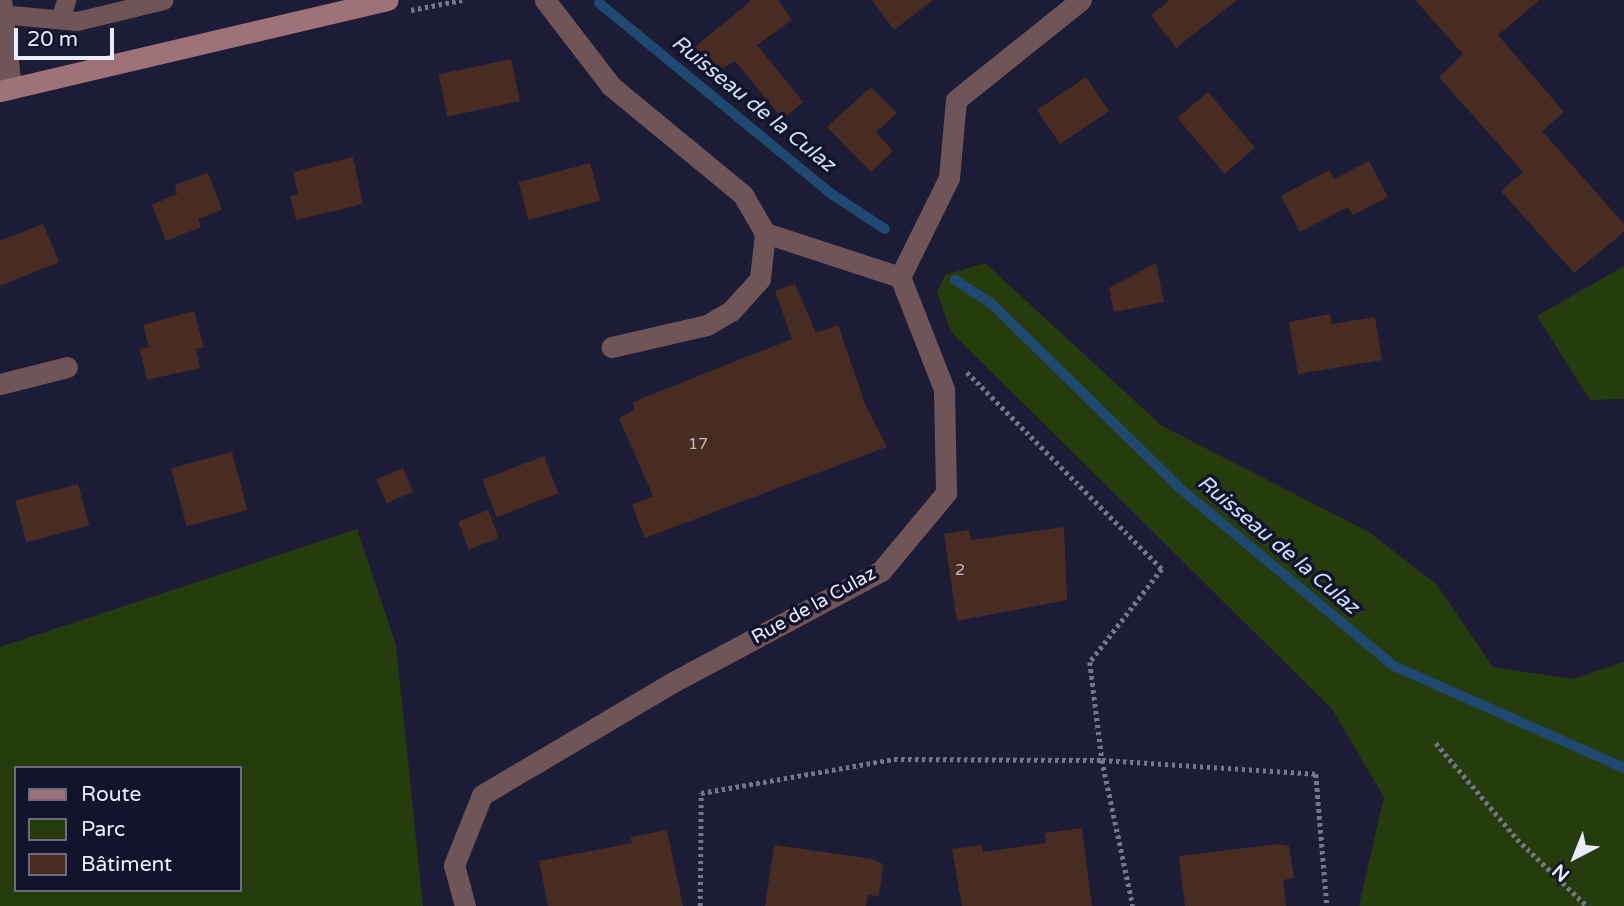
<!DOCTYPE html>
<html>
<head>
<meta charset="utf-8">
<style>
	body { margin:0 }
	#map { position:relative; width:1624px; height:906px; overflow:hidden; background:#1d1c36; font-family:"Varela Round",sans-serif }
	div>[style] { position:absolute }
	.green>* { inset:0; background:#273c0c }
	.stream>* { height:10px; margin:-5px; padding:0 5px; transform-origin:5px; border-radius:5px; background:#1f4970 }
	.building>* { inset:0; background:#492c21; transform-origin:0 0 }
	.path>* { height:4.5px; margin-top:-2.25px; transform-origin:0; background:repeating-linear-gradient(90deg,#75758c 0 3.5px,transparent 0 7px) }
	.lane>* { height:19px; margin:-9.5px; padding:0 9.5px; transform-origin:9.5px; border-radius:9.5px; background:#705558 }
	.street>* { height:21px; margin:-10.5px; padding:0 10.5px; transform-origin:10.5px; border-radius:10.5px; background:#705558 }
	.secondary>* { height:21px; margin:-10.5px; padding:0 10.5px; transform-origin:10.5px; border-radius:10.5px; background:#9d7278 }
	span { translate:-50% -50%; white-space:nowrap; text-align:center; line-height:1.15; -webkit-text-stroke:7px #14132c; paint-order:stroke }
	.number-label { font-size:16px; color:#c2bcc7 }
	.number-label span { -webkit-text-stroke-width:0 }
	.street-label { font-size:19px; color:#ebecfe }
	.water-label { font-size:21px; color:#c8e0fa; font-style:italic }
	.legend { position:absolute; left:14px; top:766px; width:228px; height:126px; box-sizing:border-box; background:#14132c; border:2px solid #6a6a80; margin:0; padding:9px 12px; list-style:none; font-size:21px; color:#ebecfe }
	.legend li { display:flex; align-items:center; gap:14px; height:35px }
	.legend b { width:35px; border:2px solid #6a6a80 }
	.north { position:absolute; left:1540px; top:822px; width:70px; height:70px; -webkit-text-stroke:5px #14132c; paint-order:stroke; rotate:222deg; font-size:19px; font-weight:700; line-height:28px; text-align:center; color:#ebecfe }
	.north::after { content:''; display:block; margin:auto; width:24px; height:32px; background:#ebecfe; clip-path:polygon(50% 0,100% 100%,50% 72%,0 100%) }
	.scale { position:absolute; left:14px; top:28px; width:100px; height:32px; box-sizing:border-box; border:4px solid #ebecfe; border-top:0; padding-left:9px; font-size:21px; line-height:24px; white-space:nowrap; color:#ebecfe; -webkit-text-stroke:5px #14132c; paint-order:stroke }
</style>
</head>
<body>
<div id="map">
	<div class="green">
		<i style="clip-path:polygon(985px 263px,1162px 426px,1369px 532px,1437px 585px,1493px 667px,1573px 679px,1624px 662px,1624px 906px,1359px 906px,1384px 797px,1332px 709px,951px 332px,937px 292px,945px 275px)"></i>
		<i style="clip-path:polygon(1624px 266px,1624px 399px,1590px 400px,1537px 316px)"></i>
		<i style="clip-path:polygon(evenodd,357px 529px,396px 645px,423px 906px,0 906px,0 647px,357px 529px,16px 768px,240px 768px,240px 890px,16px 890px,16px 768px)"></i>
	</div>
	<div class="stream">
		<i style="left:599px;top:3px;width:303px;rotate:39.4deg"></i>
		<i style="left:833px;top:195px;width:62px;rotate:33.2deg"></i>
		<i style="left:955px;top:280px;width:43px;rotate:32.6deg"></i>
		<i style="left:991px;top:303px;width:267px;rotate:44.4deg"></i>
		<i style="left:1182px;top:490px;width:276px;rotate:39.7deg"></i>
		<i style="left:1394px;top:666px;width:252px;rotate:23.9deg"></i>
	</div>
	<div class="building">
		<i style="clip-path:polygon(752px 0,778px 0,792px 20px,757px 45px,803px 102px,783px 119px,735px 61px,714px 73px,695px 47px)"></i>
		<i style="clip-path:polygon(872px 0,933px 0,894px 30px)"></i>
		<i style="clip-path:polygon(1170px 0,1237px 0,1176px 48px,1151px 15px)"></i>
		<i style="clip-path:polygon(1415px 0,1540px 0,1498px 35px,1564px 112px,1542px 131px,1624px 224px,1624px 232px,1574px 273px,1501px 191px,1523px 172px,1439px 77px,1463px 54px)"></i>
		<i style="left:511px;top:59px;width:43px;height:74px;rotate:78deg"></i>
		<i style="left:1086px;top:77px;width:41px;height:59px;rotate:56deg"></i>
		<i style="clip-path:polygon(871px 87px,897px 113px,876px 132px,893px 151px,871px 172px,827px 127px)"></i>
		<i style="left:1208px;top:92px;width:73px;height:40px;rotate:50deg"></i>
		<i style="clip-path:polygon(353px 157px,363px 204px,296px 220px,290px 196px,298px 194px,293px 172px)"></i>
		<i style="clip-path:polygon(1369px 161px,1388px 197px,1353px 215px,1348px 207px,1300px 232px,1281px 196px,1329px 170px,1334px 179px)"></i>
		<i style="left:590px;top:163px;width:39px;height:74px;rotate:75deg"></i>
		<i style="clip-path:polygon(208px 173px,222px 210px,198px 219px,201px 227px,166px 241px,152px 205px,177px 194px,175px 185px)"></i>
		<i style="clip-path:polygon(43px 224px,59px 262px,0 286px,0 241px)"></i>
		<i style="clip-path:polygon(1156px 263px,1164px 302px,1114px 312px,1109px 288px)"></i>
		<i style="clip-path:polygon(795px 284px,816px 333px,838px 325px,865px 404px,887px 447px,645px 538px,632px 505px,653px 496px,619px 418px,634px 410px,633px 402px,792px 339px,775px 291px)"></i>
		<i style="clip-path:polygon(194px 311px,204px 347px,196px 349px,200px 368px,147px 380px,140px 349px,149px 347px,143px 325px)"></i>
		<i style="clip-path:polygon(1330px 314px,1332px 324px,1375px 317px,1382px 360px,1298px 374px,1289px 322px)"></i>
		<i style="left:232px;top:452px;width:60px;height:63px;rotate:75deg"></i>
		<i style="left:544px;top:456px;width:40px;height:66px;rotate:69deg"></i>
		<i style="left:403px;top:468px;width:26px;height:29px;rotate:67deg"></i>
		<i style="left:78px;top:484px;width:43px;height:65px;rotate:75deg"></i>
		<i style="left:488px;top:510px;width:30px;height:32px;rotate:69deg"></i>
		<i style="clip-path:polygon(1064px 527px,1067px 600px,957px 621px,944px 534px,969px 530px,971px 540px)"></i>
		<i style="clip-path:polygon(1082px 828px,1092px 906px,962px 906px,952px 849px,982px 845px,983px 852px,1046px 843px,1045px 833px)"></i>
		<i style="clip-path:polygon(667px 830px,683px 906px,548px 906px,539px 861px,632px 843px,630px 837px)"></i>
		<i style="clip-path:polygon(1278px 844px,1289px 846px,1294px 878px,1283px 880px,1286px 906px,1185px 906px,1179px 856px)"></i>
		<i style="clip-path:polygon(774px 845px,873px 859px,883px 864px,879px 896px,868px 895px,866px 906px,765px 906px)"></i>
	</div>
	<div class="path">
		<i style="left:411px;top:10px;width:52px;rotate:-11.1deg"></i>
		<i style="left:967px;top:372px;width:277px;rotate:45.3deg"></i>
		<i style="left:1162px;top:569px;width:118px;rotate:127.7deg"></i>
		<i style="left:1090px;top:662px;width:99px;rotate:83deg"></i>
		<i style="left:1102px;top:760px;width:149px;rotate:78deg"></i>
		<i style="left:1436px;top:743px;width:126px;rotate:49.8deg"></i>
		<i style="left:1517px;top:839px;width:97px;rotate:43.7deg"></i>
		<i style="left:700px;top:906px;width:113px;rotate:-89.5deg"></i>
		<i style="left:701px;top:793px;width:196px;rotate:-10deg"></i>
		<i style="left:894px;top:759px;width:208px;rotate:0.3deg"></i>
		<i style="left:1102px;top:760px;width:214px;rotate:3.7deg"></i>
		<i style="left:1316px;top:774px;width:130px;rotate:85.2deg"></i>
	</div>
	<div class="lane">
		<i style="left:0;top:14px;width:77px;rotate:5.2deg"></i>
		<i style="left:77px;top:21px;width:89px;rotate:-13.6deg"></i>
		<i style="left:60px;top:19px;width:20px;rotate:-72deg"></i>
	</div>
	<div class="street">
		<i style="left:1px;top:0;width:89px;rotate:83.5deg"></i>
		<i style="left:545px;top:0;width:108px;rotate:52.5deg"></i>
		<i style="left:611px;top:86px;width:171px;rotate:39.5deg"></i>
		<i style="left:743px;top:195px;width:44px;rotate:59.9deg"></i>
		<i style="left:765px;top:233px;width:46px;rotate:96.2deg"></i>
		<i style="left:760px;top:279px;width:43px;rotate:132.2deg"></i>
		<i style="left:731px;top:311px;width:28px;rotate:150deg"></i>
		<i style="left:707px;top:325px;width:98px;rotate:167deg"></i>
		<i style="left:900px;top:277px;width:110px;rotate:-63.7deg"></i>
		<i style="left:949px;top:178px;width:78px;rotate:-84.9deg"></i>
		<i style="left:956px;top:100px;width:160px;rotate:-38.7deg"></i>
		<i style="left:0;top:384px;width:69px;rotate:-14.2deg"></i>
		<i style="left:465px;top:906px;width:42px;rotate:-105deg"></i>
		<i style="left:454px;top:865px;width:75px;rotate:-68.2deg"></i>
		<i style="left:482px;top:795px;width:224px;rotate:-30.6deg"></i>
		<i style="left:675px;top:681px;width:234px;rotate:-28.1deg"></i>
		<i style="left:881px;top:571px;width:102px;rotate:-50.2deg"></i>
		<i style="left:946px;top:493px;width:104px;rotate:-91.1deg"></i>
		<i style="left:944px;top:389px;width:120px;rotate:-111.4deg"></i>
		<i style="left:900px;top:277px;width:142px;rotate:-161.9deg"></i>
	</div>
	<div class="secondary">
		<i style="left:0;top:91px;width:398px;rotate:-13.2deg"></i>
	</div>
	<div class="number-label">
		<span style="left:698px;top:444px">17</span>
		<span style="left:960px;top:570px">2</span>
	</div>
	<div class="street-label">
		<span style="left:814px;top:606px;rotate:-29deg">Rue de la Culaz</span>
	</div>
	<div class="water-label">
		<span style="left:753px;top:104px;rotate:39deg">Ruisseau de la Culaz</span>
		<span style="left:1278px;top:545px;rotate:40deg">Ruisseau de la Culaz</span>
	</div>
	<ul class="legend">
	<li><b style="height:9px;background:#9d7278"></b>Route</li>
	<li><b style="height:19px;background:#273c0c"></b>Parc</li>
	<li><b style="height:19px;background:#492c21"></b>Bâtiment</li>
	</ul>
	<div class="north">N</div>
	<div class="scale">20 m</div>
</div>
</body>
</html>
